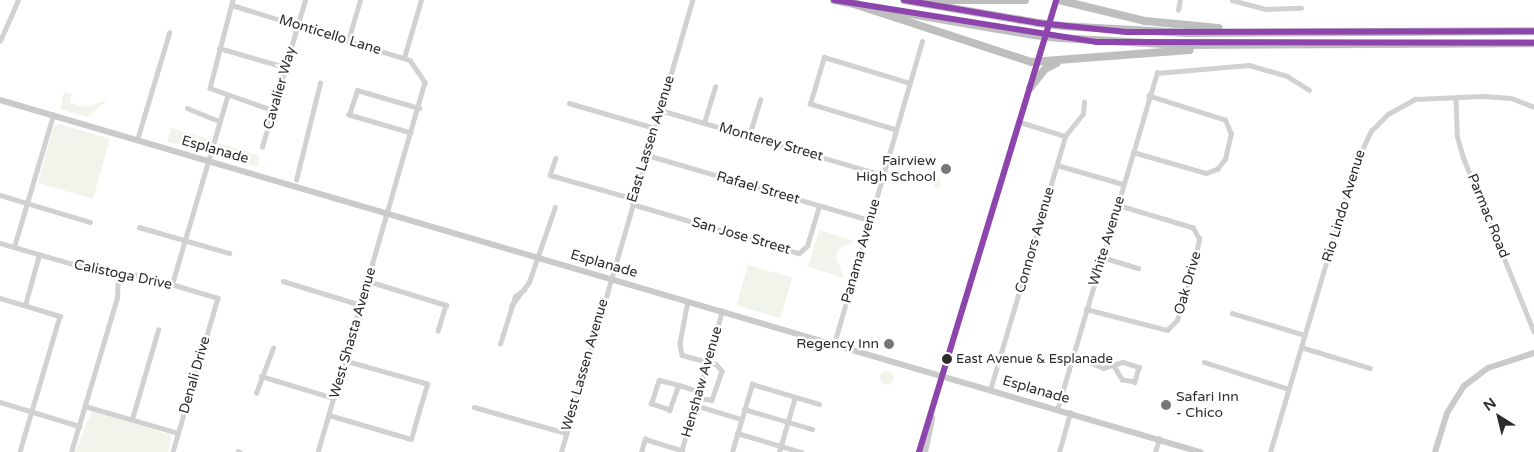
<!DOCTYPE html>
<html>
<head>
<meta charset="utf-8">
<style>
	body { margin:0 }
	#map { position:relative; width:1534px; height:452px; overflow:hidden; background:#fff; font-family:"Varela Round",sans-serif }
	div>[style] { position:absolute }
	.green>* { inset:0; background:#f1f4ea; transform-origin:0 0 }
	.round { border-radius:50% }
	.minor>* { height:4.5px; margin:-2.25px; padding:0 2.25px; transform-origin:2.25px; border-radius:2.25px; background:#d1d1d1 }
	.secondary>* { height:6px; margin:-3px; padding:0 3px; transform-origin:3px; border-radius:3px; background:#cacaca }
	.motorway>* { height:8px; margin:-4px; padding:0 4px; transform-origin:4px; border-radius:4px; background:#bebebe }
	.motorway-bridge>* { height:8px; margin:-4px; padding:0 4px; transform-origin:4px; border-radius:4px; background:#bebebe }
	.bus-1>* { height:6px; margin:-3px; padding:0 3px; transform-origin:3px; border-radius:3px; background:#8e44ad }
	.dots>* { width:14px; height:14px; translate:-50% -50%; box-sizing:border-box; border:2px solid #fff; border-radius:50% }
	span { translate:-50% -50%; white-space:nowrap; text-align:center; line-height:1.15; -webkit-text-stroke:5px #fff; paint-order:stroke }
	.bus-label { font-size:13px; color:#2c2c2c }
	.left { translate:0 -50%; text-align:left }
	.street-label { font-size:14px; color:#2c2c2c }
	.poi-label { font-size:14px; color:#2c2c2c }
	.right { translate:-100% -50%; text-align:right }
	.north { position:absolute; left:1474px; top:392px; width:50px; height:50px; -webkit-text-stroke:4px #fff; paint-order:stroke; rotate:324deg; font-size:14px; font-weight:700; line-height:20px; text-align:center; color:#2c2c2c }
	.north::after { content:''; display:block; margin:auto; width:18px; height:22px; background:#2c2c2c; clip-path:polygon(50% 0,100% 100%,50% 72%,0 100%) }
</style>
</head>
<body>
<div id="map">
	<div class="green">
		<i style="clip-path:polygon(64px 92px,72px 94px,70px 103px,85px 107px,108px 100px,87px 117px,60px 109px)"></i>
		<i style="clip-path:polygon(59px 124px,110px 139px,93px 199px,38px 183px,54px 126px)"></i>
		<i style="clip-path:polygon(171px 128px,209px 139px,206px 150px,167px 142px)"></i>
		<i style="clip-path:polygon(219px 143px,258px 155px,259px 167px,218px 157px)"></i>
		<i style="left:932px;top:156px;width:32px;height:7px;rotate:72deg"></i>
		<i style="clip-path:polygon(819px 230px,855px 241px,839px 249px,836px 257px,844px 278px,808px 267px)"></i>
		<i style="left:748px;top:265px;width:46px;height:42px;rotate:16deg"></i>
		<i class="round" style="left:880px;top:371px;width:14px;height:14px"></i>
		<i style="clip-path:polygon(92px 411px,171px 435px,169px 452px,75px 452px)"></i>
	</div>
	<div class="minor">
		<i style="left:233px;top:0;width:91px;rotate:104.6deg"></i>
		<i style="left:210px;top:88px;width:66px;rotate:19.5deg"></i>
		<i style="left:1232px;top:0;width:34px;rotate:15deg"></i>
		<i style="left:1265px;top:9px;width:36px;rotate:-2deg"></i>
		<i style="left:232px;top:5px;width:186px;rotate:17.2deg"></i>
		<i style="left:410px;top:60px;width:27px;rotate:56deg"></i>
		<i style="left:425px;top:82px;width:385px;rotate:106.1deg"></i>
		<i style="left:1178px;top:10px;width:10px;rotate:-79deg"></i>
		<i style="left:0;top:41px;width:45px;rotate:-66.3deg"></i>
		<i style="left:348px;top:41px;width:43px;rotate:-73.7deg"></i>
		<i style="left:219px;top:48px;width:69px;rotate:16.1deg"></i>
		<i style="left:404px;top:58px;width:60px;rotate:-73.7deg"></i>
		<i style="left:1456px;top:98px;width:37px;rotate:88deg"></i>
		<i style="left:1457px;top:135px;width:25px;rotate:74deg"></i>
		<i style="left:1464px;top:159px;width:186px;rotate:67.9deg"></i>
		<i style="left:569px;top:103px;width:90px;rotate:16.2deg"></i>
		<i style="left:187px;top:108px;width:35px;rotate:22deg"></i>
		<i style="left:660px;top:110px;width:231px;rotate:16.3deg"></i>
		<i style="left:1020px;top:122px;width:47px;rotate:17.3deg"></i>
		<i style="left:704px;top:123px;width:38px;rotate:-73deg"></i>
		<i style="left:896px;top:130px;width:90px;rotate:-163.2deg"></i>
		<i style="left:810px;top:104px;width:49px;rotate:-73.4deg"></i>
		<i style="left:824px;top:57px;width:90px;rotate:16.8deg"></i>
		<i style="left:411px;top:133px;width:65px;rotate:-163.8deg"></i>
		<i style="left:349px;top:115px;width:26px;rotate:-72deg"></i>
		<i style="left:357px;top:90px;width:65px;rotate:16.2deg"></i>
		<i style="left:749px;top:136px;width:38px;rotate:-73deg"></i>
		<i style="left:137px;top:140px;width:112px;rotate:-73.3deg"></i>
		<i style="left:262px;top:147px;width:153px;rotate:-73.7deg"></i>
		<i style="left:1133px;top:152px;width:76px;rotate:16deg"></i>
		<i style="left:1206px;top:173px;width:12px;rotate:-20deg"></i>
		<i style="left:1217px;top:169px;width:13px;rotate:-51deg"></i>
		<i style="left:1225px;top:159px;width:26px;rotate:-77deg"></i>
		<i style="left:1231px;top:134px;width:15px;rotate:-113deg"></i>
		<i style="left:1225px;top:120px;width:80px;rotate:-162.5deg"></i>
		<i style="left:647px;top:155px;width:232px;rotate:16.3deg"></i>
		<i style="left:556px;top:158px;width:18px;rotate:109deg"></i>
		<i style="left:550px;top:175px;width:87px;rotate:15.9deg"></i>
		<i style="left:1057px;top:165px;width:69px;rotate:16.1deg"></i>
		<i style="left:296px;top:180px;width:100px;rotate:-76.1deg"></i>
		<i style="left:0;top:195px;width:94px;rotate:16.7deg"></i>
		<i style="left:632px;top:204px;width:174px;rotate:16.4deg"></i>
		<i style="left:799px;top:253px;width:11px;rotate:-41deg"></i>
		<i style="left:807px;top:246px;width:42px;rotate:-73.3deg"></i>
		<i style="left:139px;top:227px;width:94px;rotate:16.1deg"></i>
		<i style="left:0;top:243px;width:108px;rotate:16.1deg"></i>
		<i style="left:104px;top:273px;width:37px;rotate:3deg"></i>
		<i style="left:141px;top:275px;width:80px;rotate:16.6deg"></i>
		<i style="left:218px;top:298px;width:160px;rotate:106.3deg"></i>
		<i style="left:14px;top:247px;width:138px;rotate:-73.5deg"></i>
		<i style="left:1102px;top:257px;width:38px;rotate:17deg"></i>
		<i style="left:283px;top:281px;width:82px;rotate:17.1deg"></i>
		<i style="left:368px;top:281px;width:82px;rotate:17.1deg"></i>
		<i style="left:446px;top:305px;width:27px;rotate:107deg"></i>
		<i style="left:172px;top:284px;width:195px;rotate:-73.6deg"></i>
		<i style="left:0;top:298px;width:63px;rotate:16.7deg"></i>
		<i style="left:60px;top:316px;width:142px;rotate:106.4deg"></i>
		<i style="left:688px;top:301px;width:43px;rotate:100.8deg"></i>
		<i style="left:680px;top:343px;width:12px;rotate:81deg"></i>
		<i style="left:682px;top:355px;width:35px;rotate:15deg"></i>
		<i style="left:716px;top:364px;width:9px;rotate:49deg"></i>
		<i style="left:722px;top:371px;width:31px;rotate:109deg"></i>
		<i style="left:712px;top:400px;width:15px;rotate:-176deg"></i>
		<i style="left:25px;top:305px;width:52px;rotate:-74.4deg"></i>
		<i style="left:511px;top:306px;width:30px;rotate:-53deg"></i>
		<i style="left:529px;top:282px;width:79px;rotate:-70.9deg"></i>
		<i style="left:1086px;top:309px;width:84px;rotate:14.5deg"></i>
		<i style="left:1167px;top:330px;width:14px;rotate:-45deg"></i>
		<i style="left:1177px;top:320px;width:59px;rotate:-73.4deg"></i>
		<i style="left:1194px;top:263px;width:25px;rotate:-78deg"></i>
		<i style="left:1199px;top:239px;width:13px;rotate:-119deg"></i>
		<i style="left:1193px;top:228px;width:79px;rotate:-163.2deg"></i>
		<i style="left:1232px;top:313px;width:76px;rotate:16.8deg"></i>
		<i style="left:500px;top:344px;width:50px;rotate:-72.6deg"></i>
		<i style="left:515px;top:296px;width:11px;rotate:-34deg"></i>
		<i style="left:834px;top:344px;width:315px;rotate:-73.8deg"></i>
		<i style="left:1301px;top:347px;width:72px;rotate:16.9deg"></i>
		<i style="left:1074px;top:356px;width:31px;rotate:22deg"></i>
		<i style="left:1103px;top:368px;width:10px;rotate:-17deg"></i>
		<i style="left:1123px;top:362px;width:17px;rotate:17deg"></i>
		<i style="left:1139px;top:367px;width:16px;rotate:105deg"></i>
		<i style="left:1135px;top:382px;width:13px;rotate:-171deg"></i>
		<i style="left:1122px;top:380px;width:17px;rotate:-121deg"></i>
		<i style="left:1113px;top:365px;width:10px;rotate:-17deg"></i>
		<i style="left:1204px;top:362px;width:89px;rotate:17.6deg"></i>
		<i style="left:261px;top:376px;width:76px;rotate:16.8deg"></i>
		<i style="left:659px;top:380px;width:21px;rotate:14deg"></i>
		<i style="left:679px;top:385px;width:27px;rotate:110deg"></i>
		<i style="left:670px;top:410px;width:20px;rotate:-162deg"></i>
		<i style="left:651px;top:404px;width:25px;rotate:-72deg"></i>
		<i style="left:679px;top:385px;width:21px;rotate:17deg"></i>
		<i style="left:990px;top:390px;width:265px;rotate:-73.5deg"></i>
		<i style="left:1065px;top:136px;width:28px;rotate:-51deg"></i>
		<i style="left:1083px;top:114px;width:12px;rotate:-85deg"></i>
		<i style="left:256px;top:393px;width:48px;rotate:-69.3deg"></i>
		<i style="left:0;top:402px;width:83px;rotate:16.9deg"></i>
		<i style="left:695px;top:405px;width:48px;rotate:16.9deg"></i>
		<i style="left:85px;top:406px;width:97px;rotate:16.2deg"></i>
		<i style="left:474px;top:407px;width:96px;rotate:15.8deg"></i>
		<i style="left:744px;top:409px;width:71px;rotate:16.4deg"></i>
		<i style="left:1057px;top:410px;width:352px;rotate:-73.5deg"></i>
		<i style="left:1157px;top:73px;width:92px;rotate:-5deg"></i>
		<i style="left:1249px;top:65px;width:40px;rotate:16deg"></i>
		<i style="left:1287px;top:76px;width:26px;rotate:32deg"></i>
		<i style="left:329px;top:415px;width:85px;rotate:16.3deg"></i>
		<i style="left:411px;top:439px;width:29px;rotate:-74deg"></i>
		<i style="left:419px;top:411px;width:28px;rotate:-73deg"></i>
		<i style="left:427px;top:384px;width:85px;rotate:-164.3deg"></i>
		<i style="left:132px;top:419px;width:93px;rotate:-73.7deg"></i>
		<i style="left:737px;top:433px;width:67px;rotate:16.5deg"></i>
		<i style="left:238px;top:451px;width:2px;rotate:27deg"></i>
		<i style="left:71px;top:452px;width:161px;rotate:-73.4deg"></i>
		<i style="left:117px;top:298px;width:24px;rotate:-88deg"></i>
		<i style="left:561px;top:452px;width:471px;rotate:-73.8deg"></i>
		<i style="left:641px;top:452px;width:14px;rotate:-73deg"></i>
		<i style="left:645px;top:439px;width:39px;rotate:17deg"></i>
		<i style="left:681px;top:452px;width:147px;rotate:-73.8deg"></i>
		<i style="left:732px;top:452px;width:71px;rotate:-73.6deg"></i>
		<i style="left:752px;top:384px;width:70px;rotate:16.6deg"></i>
		<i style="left:779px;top:452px;width:57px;rotate:-73.8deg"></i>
		<i style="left:1059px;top:452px;width:41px;rotate:-74.2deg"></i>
		<i style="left:1155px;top:452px;width:14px;rotate:-73deg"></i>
		<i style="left:1270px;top:452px;width:299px;rotate:-73.5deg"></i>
		<i style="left:1355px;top:165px;width:38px;rotate:-65deg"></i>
		<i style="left:1371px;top:131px;width:24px;rotate:-45deg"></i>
		<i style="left:1388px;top:114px;width:31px;rotate:-29deg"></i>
		<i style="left:1415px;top:99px;width:67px;rotate:-2.6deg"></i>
		<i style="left:1482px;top:96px;width:29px;rotate:4deg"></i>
		<i style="left:1511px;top:98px;width:25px;rotate:21deg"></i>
	</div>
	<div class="secondary">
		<i style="left:0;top:100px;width:1251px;rotate:16.35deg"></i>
		<i style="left:919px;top:452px;width:472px;rotate:-73.1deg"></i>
		<i style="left:925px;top:452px;width:35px;rotate:-78deg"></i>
		<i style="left:1435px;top:452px;width:41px;rotate:-72.9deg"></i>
		<i style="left:1447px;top:413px;width:32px;rotate:-58deg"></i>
		<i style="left:1464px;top:386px;width:30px;rotate:-37deg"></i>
		<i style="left:1488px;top:368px;width:48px;rotate:-18.1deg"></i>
	</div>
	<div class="motorway">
		<i style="left:834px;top:0;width:25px;rotate:11deg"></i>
		<i style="left:904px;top:0;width:136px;rotate:9.7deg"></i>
		<i style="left:934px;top:0;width:91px"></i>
		<i style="left:1059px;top:0;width:89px;rotate:13.7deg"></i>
		<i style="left:1145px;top:21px;width:74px;rotate:5.4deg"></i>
		<i style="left:854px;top:4px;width:186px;rotate:18.1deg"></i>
		<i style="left:1031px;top:62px;width:159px;rotate:-4.3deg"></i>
		<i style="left:893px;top:11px;width:143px;rotate:9.7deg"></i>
		<i style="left:1061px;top:26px;width:126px;rotate:3.2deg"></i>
		<i style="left:1187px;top:33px;width:347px;rotate:-0.3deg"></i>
		<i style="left:1059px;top:38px;width:122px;rotate:3.3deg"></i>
		<i style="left:1181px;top:45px;width:353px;rotate:-0.3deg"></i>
		<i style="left:1030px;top:88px;width:24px;rotate:-52deg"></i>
		<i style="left:1045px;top:69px;width:13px;rotate:-27deg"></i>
	</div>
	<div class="motorway-bridge">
		<i style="left:1038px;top:23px;width:23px;rotate:7deg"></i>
		<i style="left:1034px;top:35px;width:25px;rotate:7deg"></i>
	</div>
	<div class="bus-1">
		<i style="left:834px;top:0;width:265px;rotate:9.1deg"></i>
		<i style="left:1096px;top:42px;width:438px;rotate:0.1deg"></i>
		<i style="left:904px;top:0;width:136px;rotate:9.7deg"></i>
		<i style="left:1038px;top:23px;width:89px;rotate:5.8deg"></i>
		<i style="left:1127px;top:32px;width:407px;rotate:-0.1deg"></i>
		<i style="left:919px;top:452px;width:472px;rotate:-73.1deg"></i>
	</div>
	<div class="dots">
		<i style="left:946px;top:169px;background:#767676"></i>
		<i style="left:889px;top:344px;background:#767676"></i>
		<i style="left:947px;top:359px;background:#2c2c2c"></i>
		<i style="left:1166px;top:405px;background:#767676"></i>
	</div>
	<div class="bus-label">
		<span class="left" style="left:956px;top:359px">East Avenue &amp; Esplanade</span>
	</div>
	<div class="street-label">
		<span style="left:330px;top:35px;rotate:17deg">Monticello Lane</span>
		<span style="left:280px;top:88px;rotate:-74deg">Cavalier Way</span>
		<span style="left:651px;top:139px;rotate:-73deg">East Lassen Avenue</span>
		<span style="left:771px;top:142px;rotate:16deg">Monterey Street</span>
		<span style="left:215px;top:150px;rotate:16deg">Esplanade</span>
		<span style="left:758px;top:188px;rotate:16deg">Rafael Street</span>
		<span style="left:1344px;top:206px;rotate:-73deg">Rio Lindo Avenue</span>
		<span style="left:1488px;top:216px;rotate:68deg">Parmac Road</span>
		<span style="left:741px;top:236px;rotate:16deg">San Jose Street</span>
		<span style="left:1035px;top:240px;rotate:-74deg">Connors Avenue</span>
		<span style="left:1107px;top:241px;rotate:-73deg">White Avenue</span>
		<span style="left:861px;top:251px;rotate:-74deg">Panama Avenue</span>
		<span style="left:604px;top:264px;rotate:16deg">Esplanade</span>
		<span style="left:123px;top:275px;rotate:12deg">Calistoga Drive</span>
		<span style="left:1188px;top:283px;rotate:-74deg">Oak Drive</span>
		<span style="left:353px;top:333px;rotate:-74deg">West Shasta Avenue</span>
		<span style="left:585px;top:365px;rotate:-74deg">West Lassen Avenue</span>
		<span style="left:195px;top:375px;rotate:-74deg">Denali Drive</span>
		<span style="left:702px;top:382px;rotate:-74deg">Henshaw Avenue</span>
		<span style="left:1036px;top:390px;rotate:16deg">Esplanade</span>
	</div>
	<div class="poi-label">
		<span class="right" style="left:936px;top:169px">Fairview<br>High School</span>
		<span class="right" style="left:879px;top:344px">Regency Inn</span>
		<span class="left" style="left:1176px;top:405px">Safari Inn<br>- Chico</span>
	</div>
	<div class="north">N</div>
</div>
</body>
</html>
